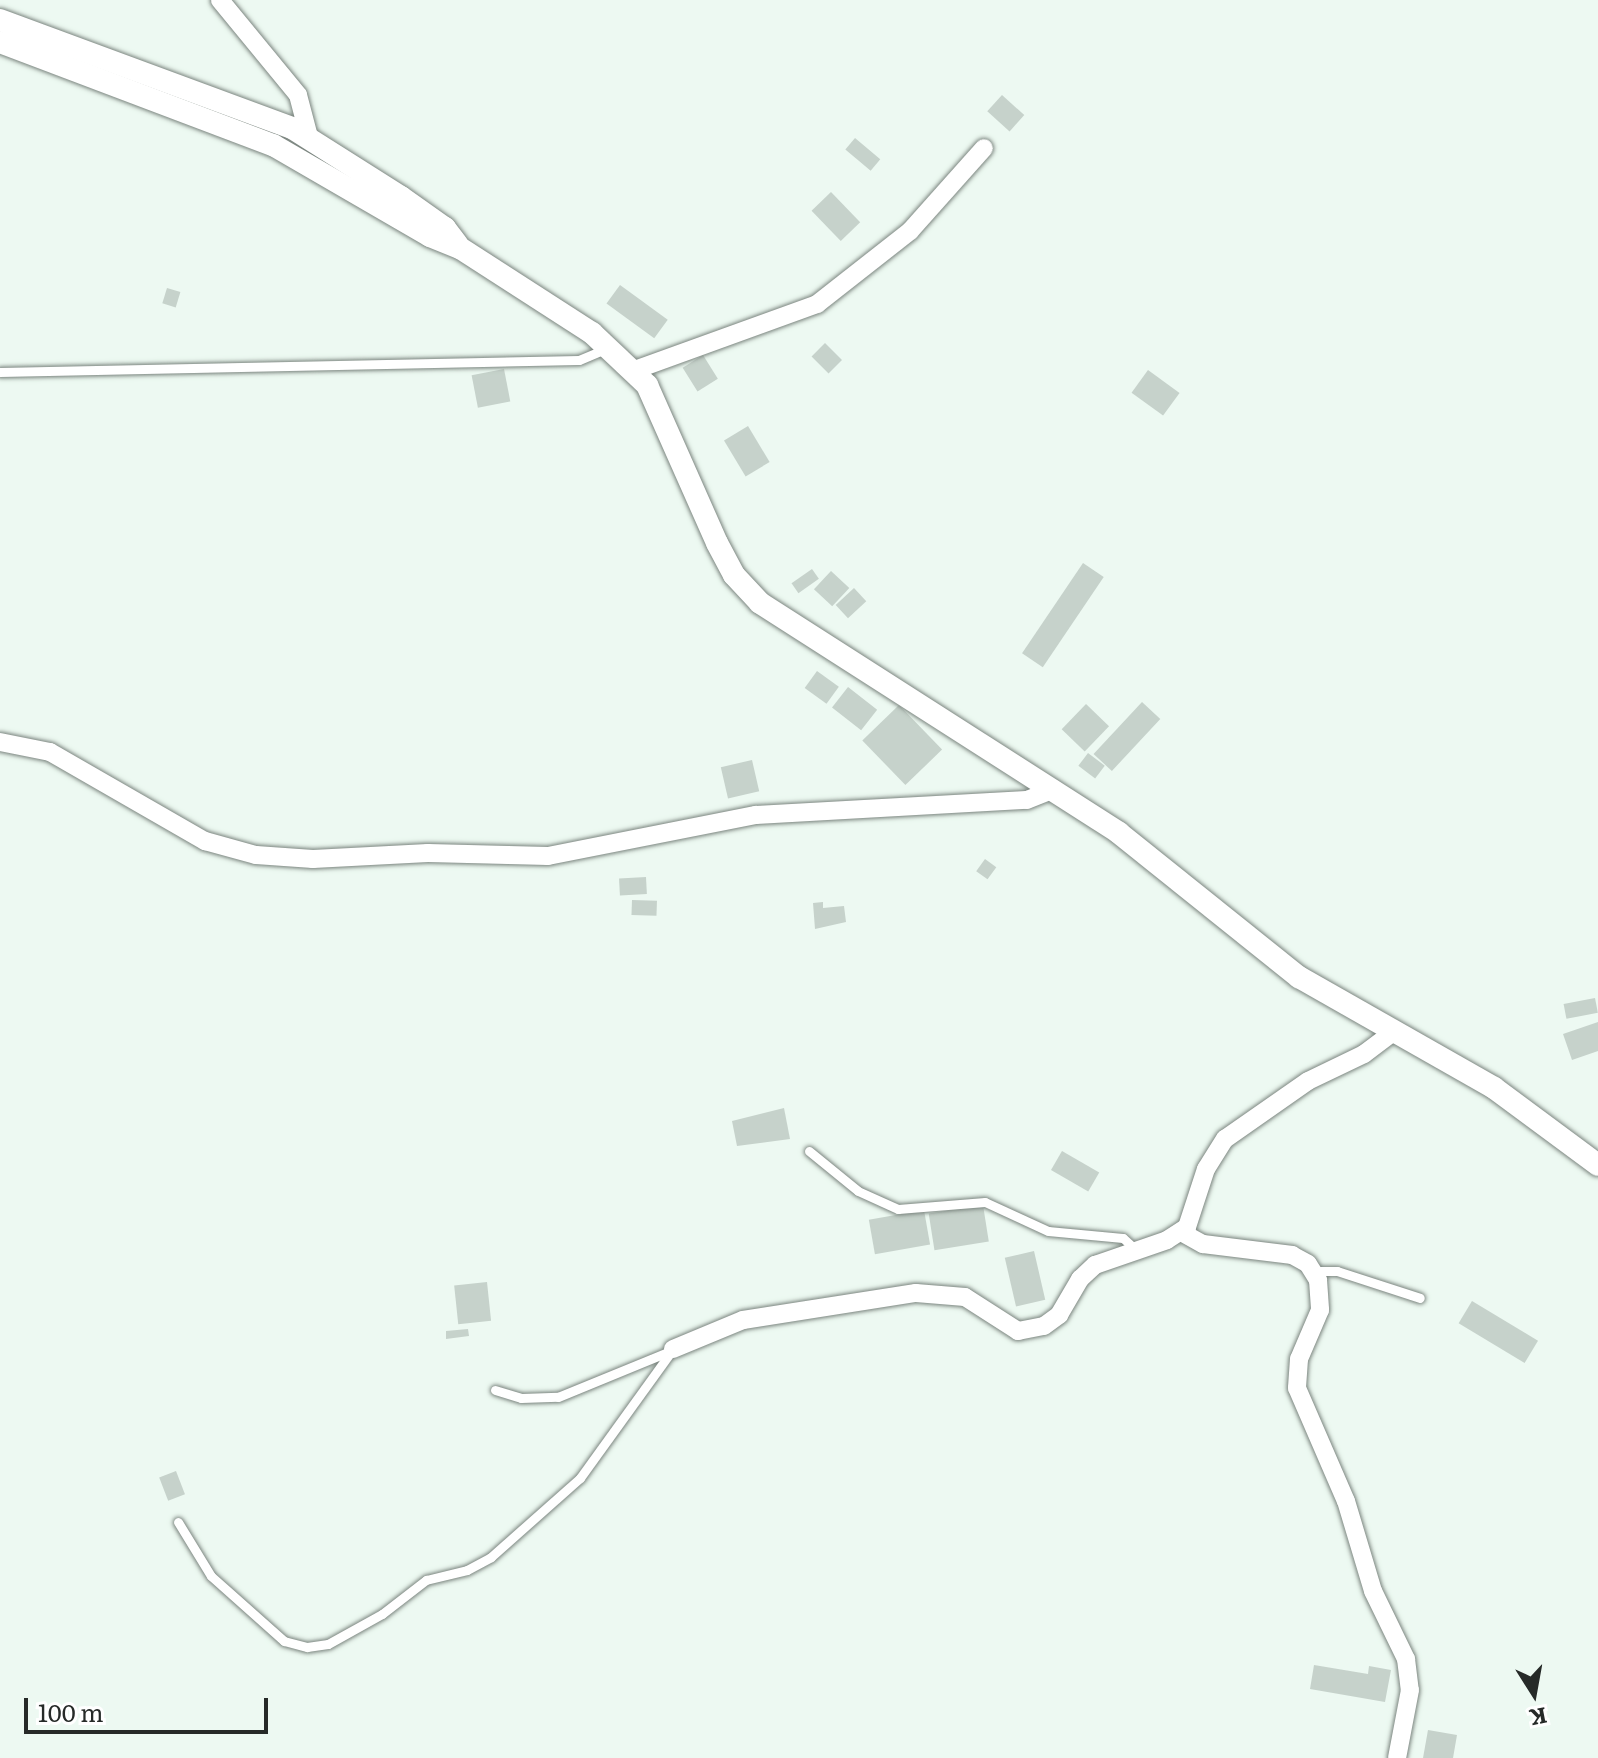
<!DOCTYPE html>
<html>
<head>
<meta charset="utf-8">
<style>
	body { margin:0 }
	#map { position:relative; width:1598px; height:1758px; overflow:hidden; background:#edf9f2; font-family:Literata,serif }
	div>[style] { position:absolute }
	.building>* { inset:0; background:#c6d2cb; transform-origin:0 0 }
	.roads { filter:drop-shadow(0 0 2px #7b857f) drop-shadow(0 0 2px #7b857f) }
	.service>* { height:9px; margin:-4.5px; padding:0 4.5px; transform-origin:4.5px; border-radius:4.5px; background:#fff }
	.minor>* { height:18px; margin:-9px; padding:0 9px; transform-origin:9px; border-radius:9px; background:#fff }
	.tertiary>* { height:22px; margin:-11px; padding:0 11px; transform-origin:11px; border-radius:11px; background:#fff }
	span { translate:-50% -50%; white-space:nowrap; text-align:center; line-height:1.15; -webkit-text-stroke:7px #fff; paint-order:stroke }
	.north { position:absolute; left:1494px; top:1654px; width:80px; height:80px; -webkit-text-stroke:6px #fff; paint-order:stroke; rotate:169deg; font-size:22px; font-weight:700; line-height:32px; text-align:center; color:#262a28 }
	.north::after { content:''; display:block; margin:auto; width:28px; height:36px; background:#262a28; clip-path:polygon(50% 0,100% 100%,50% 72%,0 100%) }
	.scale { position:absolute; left:24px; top:1698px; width:244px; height:36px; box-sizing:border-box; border:4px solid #262a28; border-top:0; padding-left:10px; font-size:24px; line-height:28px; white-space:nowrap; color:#262a28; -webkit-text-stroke:6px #fff; paint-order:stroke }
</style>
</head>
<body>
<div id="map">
	<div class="building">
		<i style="left:1002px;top:95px;width:30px;height:22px;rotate:42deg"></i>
		<i style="left:855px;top:138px;width:33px;height:15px;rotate:40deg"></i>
		<i style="left:831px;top:192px;width:42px;height:27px;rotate:46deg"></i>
		<i style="left:620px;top:285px;width:59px;height:23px;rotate:36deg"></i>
		<i style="left:167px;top:288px;width:14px;height:16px;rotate:17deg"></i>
		<i style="left:825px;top:343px;width:24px;height:19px;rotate:45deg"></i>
		<i style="left:703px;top:355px;width:28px;height:24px;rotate:58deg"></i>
		<i style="left:504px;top:369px;width:33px;height:33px;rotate:79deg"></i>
		<i style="left:1148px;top:370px;width:39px;height:28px;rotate:36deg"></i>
		<i style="left:748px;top:426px;width:42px;height:28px;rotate:59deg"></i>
		<i style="left:1083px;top:563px;width:25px;height:109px;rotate:34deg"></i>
		<i style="left:812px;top:569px;width:12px;height:25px;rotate:55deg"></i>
		<i style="left:831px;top:571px;width:25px;height:25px;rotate:43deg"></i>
		<i style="left:854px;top:588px;width:18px;height:25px;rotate:47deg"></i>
		<i style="left:817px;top:671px;width:27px;height:21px;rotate:36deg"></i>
		<i style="left:848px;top:687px;width:37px;height:26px;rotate:38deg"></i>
		<i style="left:1142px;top:702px;width:25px;height:71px;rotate:43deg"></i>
		<i style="left:1086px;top:704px;width:32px;height:35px;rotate:44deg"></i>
		<i style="left:899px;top:705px;width:62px;height:51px;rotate:46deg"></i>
		<i style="left:1088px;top:753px;width:21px;height:16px;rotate:37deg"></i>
		<i style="left:752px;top:760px;width:32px;height:32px;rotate:77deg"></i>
		<i style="left:985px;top:859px;width:14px;height:15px;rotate:36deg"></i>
		<i style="left:646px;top:877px;width:17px;height:27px;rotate:87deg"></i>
		<i style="left:632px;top:900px;width:25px;height:15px;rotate:2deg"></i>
		<i style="clip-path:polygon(823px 902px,823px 908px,844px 906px,846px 922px,815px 929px,813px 903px)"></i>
		<i style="left:1595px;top:998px;width:15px;height:32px;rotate:79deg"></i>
		<i style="clip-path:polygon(1598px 1022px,1598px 1051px,1572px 1060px,1563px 1034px)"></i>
		<i style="clip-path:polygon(784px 1108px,790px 1139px,737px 1146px,732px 1121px)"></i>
		<i style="left:1062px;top:1151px;width:43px;height:22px;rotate:30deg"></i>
		<i style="left:983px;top:1205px;width:37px;height:55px;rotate:81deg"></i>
		<i style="left:924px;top:1210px;width:35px;height:56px;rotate:80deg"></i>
		<i style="left:1034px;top:1251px;width:50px;height:30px;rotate:77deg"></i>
		<i style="left:487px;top:1282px;width:39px;height:33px;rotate:84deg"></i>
		<i style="left:1472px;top:1301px;width:77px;height:26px;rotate:31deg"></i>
		<i style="clip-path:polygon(468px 1329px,469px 1336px,446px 1339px,446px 1331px)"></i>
		<i style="left:176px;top:1471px;width:25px;height:18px;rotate:69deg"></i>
		<i style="clip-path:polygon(1314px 1665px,1368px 1674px,1369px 1666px,1391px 1670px,1385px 1702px,1310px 1689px)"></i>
		<i style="clip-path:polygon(1428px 1730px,1457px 1735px,1453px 1758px,1423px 1758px)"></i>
	</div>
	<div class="roads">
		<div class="service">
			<i style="left:0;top:372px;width:579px;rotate:-1.19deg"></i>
			<i style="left:579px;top:360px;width:30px;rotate:-23deg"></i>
			<i style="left:809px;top:1151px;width:63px;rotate:39.2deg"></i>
			<i style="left:858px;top:1191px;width:44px;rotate:24.2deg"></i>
			<i style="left:898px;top:1209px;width:87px;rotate:-4.6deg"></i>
			<i style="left:985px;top:1202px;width:69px;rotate:24.7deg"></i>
			<i style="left:1048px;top:1231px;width:75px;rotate:5.3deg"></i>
			<i style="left:1123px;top:1238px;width:16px;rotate:43deg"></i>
			<i style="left:1314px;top:1271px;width:23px"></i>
			<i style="left:1337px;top:1271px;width:87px;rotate:18deg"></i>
			<i style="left:495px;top:1390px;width:27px;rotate:17deg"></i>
			<i style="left:521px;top:1398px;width:37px;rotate:-2deg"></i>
			<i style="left:558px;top:1397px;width:121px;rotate:-22.3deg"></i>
			<i style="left:178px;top:1522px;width:63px;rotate:58.6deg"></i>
			<i style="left:211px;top:1576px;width:98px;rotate:41.7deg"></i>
			<i style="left:284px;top:1641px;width:24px;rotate:15deg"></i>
			<i style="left:307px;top:1647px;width:21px;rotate:-8deg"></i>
			<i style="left:328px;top:1644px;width:62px;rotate:-29.1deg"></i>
			<i style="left:382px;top:1614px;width:56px;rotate:-37.7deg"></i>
			<i style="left:426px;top:1580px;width:42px;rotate:-13.7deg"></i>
			<i style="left:467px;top:1570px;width:27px;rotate:-28deg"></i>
			<i style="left:491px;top:1557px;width:119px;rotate:-41.6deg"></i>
			<i style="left:580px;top:1478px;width:159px;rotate:-54.2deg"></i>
		</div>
		<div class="minor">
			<i style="left:220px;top:0;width:123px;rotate:50.6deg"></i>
			<i style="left:298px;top:95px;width:43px;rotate:75.3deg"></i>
			<i style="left:635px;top:370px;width:194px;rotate:-19.9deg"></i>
			<i style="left:817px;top:304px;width:118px;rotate:-38.1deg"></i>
			<i style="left:910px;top:231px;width:111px;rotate:-48.3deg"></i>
			<i style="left:0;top:742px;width:51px;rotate:11.3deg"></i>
			<i style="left:50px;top:752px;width:179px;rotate:29.9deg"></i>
			<i style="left:205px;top:841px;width:53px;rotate:15.4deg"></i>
			<i style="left:256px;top:855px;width:57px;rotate:4deg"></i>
			<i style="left:313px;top:859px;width:115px;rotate:-3deg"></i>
			<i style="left:428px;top:853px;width:120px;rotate:1.4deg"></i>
			<i style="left:548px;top:856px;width:212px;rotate:-11.2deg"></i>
			<i style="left:756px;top:815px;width:271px;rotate:-3.2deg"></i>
			<i style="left:1027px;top:800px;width:29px;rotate:-22deg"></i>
			<i style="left:1181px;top:1232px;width:25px;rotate:29deg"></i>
			<i style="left:1203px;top:1244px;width:90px;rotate:7deg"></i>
			<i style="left:1292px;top:1255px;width:18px;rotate:29deg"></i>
			<i style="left:1308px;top:1264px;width:19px;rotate:58deg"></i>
			<i style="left:1318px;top:1280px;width:30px;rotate:86deg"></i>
			<i style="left:1320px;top:1310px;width:53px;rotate:113.2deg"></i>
			<i style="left:1299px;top:1359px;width:29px;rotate:94deg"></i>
			<i style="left:1297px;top:1388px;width:123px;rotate:66.6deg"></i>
			<i style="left:1346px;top:1501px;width:94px;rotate:73.3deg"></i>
			<i style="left:1373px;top:1591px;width:76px;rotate:64.1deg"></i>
			<i style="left:1406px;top:1659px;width:31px;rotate:83deg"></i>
			<i style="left:1410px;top:1690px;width:69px;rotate:100.8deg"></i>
			<i style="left:673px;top:1349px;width:76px;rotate:-22.5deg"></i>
			<i style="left:743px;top:1320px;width:175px;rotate:-8.9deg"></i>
			<i style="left:916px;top:1293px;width:49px;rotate:4.7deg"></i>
			<i style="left:965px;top:1297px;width:63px;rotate:32.7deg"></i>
			<i style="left:1018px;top:1331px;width:26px;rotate:-11deg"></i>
			<i style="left:1044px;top:1326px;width:19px;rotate:-36deg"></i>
			<i style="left:1059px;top:1315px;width:42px;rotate:-59.7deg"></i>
			<i style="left:1080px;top:1279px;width:21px;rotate:-43deg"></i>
			<i style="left:1095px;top:1265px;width:76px;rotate:-19.1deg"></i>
			<i style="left:1167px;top:1240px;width:24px;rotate:-33deg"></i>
			<i style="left:1187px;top:1227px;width:61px;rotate:-71.9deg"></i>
			<i style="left:1206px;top:1169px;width:36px;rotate:-58deg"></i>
			<i style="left:1225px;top:1139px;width:101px;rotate:-34.9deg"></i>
			<i style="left:1308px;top:1081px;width:62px;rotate:-25.7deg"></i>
			<i style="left:1364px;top:1054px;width:36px;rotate:-37deg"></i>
		</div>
		<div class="tertiary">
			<i style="left:0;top:20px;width:311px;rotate:20.3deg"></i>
			<i style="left:292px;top:128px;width:129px;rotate:32.3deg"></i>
			<i style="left:401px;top:197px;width:54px;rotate:35.2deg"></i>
			<i style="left:445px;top:228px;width:20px;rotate:53deg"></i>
			<i style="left:0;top:42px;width:292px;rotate:20.7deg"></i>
			<i style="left:273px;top:145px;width:181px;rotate:30.1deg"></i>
			<i style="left:430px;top:236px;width:32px;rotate:22deg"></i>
			<i style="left:460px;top:248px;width:157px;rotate:32.8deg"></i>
			<i style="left:592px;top:333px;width:76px;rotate:43.4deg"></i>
			<i style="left:647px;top:385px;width:173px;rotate:66.1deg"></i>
			<i style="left:717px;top:543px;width:36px;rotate:62deg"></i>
			<i style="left:734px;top:575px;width:38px;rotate:47deg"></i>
			<i style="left:760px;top:603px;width:426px;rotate:32.6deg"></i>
			<i style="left:1119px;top:833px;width:231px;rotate:38.7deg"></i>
			<i style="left:1299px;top:977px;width:224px;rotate:29.6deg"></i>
			<i style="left:1494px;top:1088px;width:129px;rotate:36.5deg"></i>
		</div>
	</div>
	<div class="north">K</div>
	<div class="scale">100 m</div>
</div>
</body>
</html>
